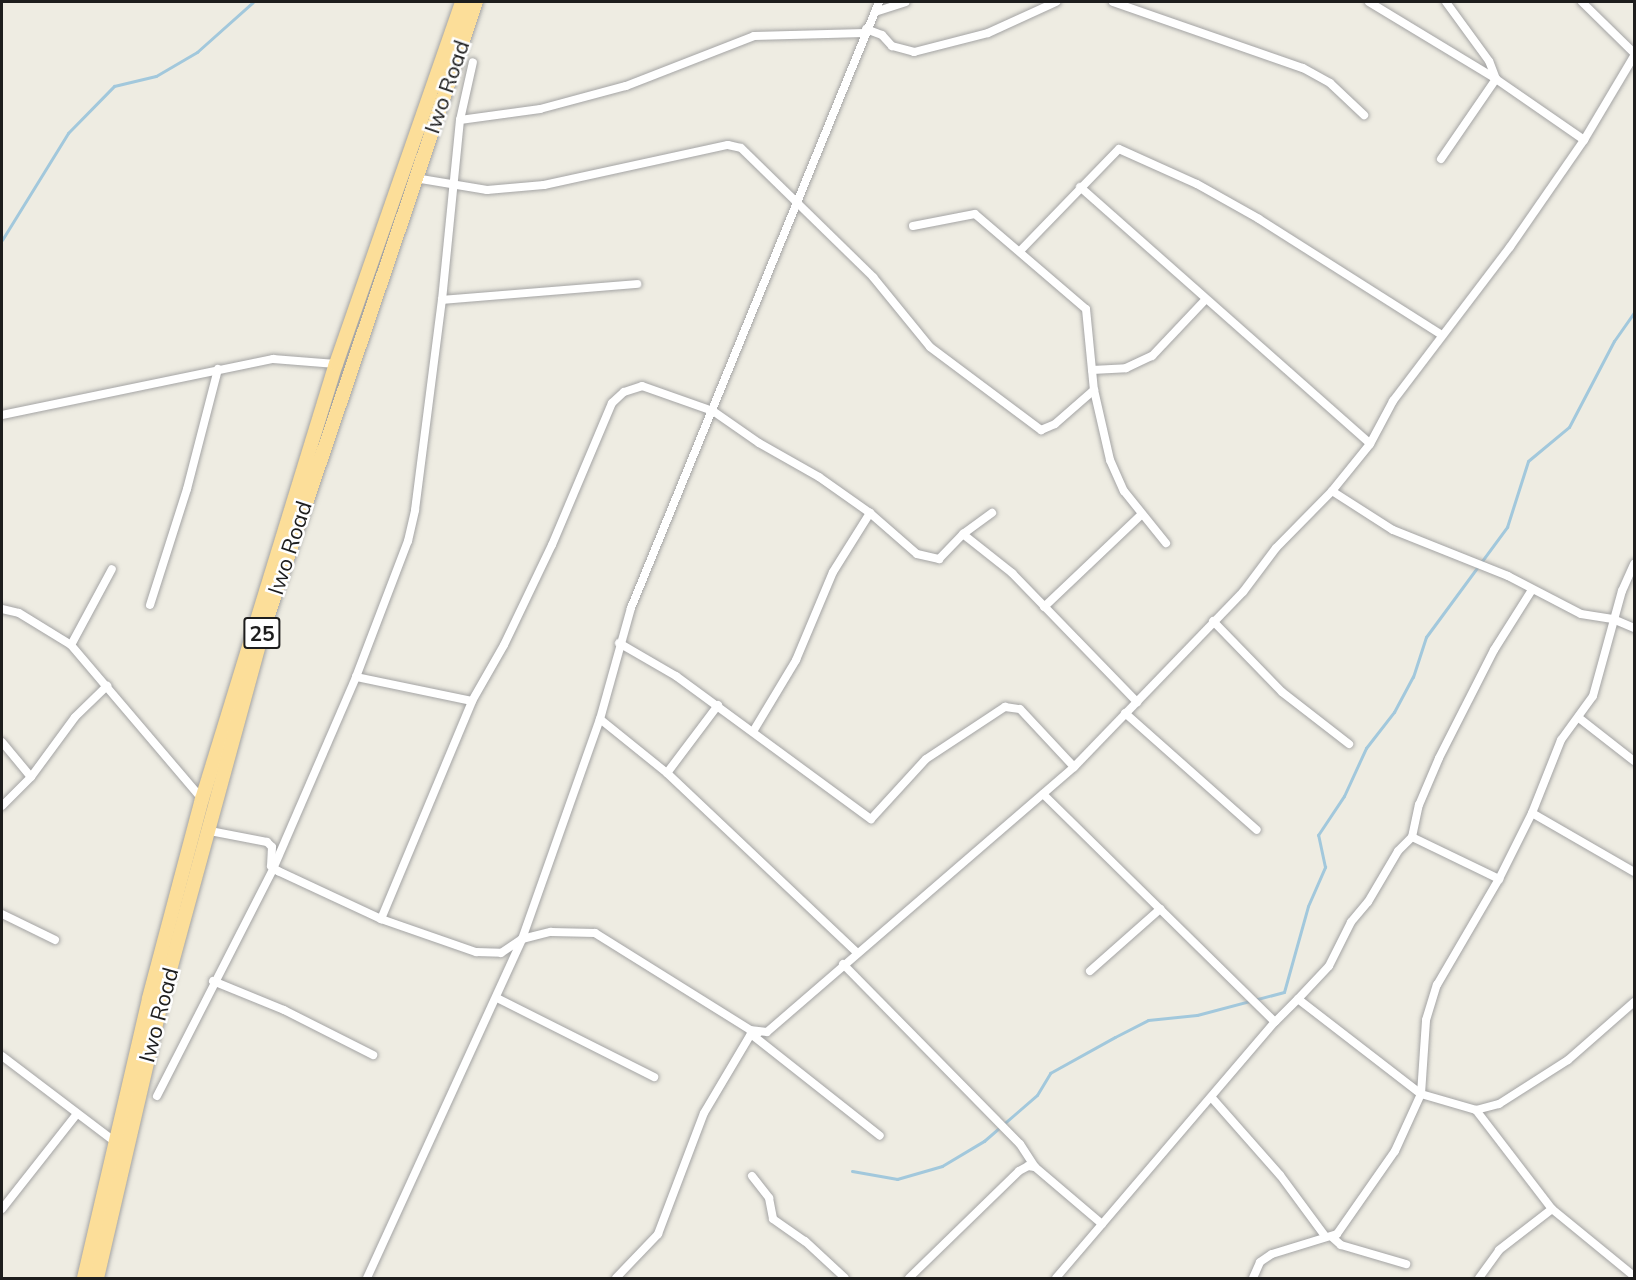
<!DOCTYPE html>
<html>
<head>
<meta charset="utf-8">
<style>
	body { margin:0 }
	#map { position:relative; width:1636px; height:1280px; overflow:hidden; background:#eeece2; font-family:Mulish,sans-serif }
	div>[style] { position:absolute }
	.stream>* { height:3px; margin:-1.5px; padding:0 1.5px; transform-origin:1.5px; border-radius:1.5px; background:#a2c8dc }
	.roads { filter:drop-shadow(0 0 2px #a4a4a4) drop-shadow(0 0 2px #a4a4a4) }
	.minor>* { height:8px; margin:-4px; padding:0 4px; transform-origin:4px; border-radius:4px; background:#fff }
	.primary>* { height:14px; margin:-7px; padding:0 7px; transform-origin:7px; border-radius:7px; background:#fcde99 }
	span { translate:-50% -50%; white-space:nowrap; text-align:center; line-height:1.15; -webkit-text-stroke:5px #fff; paint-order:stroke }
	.shield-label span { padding:2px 4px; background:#fff; border:2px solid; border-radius:4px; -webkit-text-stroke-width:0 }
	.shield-label { font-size:21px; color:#1d1d1d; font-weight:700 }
	.street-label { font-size:22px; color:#1d1d1d }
	.frame { position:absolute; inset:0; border:3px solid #1d1d1d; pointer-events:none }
</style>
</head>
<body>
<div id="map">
	<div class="stream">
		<i style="left:2px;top:240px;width:126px;rotate:-58.3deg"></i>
		<i style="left:68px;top:133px;width:66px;rotate:-45.6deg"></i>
		<i style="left:114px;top:86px;width:43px;rotate:-13.4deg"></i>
		<i style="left:156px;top:76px;width:48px;rotate:-30.3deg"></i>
		<i style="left:197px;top:52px;width:75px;rotate:-41.8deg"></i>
		<i style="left:852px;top:1171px;width:46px;rotate:10.1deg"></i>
		<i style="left:897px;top:1179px;width:47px;rotate:-16.1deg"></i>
		<i style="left:942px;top:1166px;width:49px;rotate:-30.8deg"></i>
		<i style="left:984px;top:1141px;width:70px;rotate:-41deg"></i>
		<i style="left:1037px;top:1095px;width:26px;rotate:-59deg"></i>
		<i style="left:1050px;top:1073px;width:74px;rotate:-29deg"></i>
		<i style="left:1115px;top:1037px;width:37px;rotate:-27deg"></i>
		<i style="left:1148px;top:1020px;width:49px;rotate:-5.8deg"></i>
		<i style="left:1197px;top:1015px;width:90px;rotate:-14.8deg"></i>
		<i style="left:1284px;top:992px;width:89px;rotate:-74.4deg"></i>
		<i style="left:1308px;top:906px;width:43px;rotate:-66.4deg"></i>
		<i style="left:1325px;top:867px;width:33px;rotate:-102deg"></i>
		<i style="left:1318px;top:835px;width:47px;rotate:-56.3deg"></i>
		<i style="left:1344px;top:796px;width:53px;rotate:-65.4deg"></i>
		<i style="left:1366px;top:748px;width:46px;rotate:-52.1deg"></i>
		<i style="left:1394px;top:712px;width:40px;rotate:-62deg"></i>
		<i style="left:1413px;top:677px;width:42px;rotate:-72deg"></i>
		<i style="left:1426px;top:637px;width:137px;rotate:-53.6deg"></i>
		<i style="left:1507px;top:527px;width:69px;rotate:-72.3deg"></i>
		<i style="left:1528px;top:461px;width:53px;rotate:-39.7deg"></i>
		<i style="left:1569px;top:427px;width:97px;rotate:-62.4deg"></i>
		<i style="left:1614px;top:341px;width:35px;rotate:-55deg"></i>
	</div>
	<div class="roads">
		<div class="minor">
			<i style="left:1113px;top:2px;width:201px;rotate:19.2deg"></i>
			<i style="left:1303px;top:68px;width:31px;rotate:29deg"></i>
			<i style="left:1330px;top:83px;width:47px;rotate:43.3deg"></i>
			<i style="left:1369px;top:2px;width:149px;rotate:31.2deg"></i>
			<i style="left:1496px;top:79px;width:107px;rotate:34.7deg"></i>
			<i style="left:1582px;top:2px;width:73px;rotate:44.4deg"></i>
			<i style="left:875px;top:12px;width:32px;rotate:-18deg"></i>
			<i style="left:866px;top:29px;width:17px;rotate:21deg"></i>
			<i style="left:882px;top:35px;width:15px;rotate:48deg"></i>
			<i style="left:892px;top:46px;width:23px;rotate:15deg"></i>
			<i style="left:914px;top:52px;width:76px;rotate:-14.4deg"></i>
			<i style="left:988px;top:33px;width:75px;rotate:-24.5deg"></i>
			<i style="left:460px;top:120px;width:81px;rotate:-7.8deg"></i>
			<i style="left:540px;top:109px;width:89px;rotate:-15deg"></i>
			<i style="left:626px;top:86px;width:137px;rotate:-21.3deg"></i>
			<i style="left:754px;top:36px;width:110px;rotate:-1.6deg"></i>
			<i style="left:1441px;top:159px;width:97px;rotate:-55.5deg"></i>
			<i style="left:1496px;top:79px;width:19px;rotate:-111deg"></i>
			<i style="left:1489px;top:61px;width:73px;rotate:-126.1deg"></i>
			<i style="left:415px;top:178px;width:73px;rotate:9.5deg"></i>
			<i style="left:487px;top:190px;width:57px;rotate:-5deg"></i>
			<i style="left:544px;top:185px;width:188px;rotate:-12.3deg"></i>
			<i style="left:728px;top:145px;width:13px;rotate:13deg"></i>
			<i style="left:741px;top:148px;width:185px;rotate:44.3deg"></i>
			<i style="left:873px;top:277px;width:90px;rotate:50.8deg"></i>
			<i style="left:930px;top:347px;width:139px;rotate:36.8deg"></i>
			<i style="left:1041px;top:430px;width:15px;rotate:-23deg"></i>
			<i style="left:1055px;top:424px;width:52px;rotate:-41.1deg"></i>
			<i style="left:1080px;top:187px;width:387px;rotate:41.5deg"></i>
			<i style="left:913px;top:226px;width:63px;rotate:-11deg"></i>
			<i style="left:975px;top:214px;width:146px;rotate:40.6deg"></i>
			<i style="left:1086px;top:309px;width:81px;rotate:84.4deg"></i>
			<i style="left:1094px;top:390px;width:72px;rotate:77.1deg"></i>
			<i style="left:1110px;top:460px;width:34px;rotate:66deg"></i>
			<i style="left:1124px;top:491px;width:67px;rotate:51.1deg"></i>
			<i style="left:1020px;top:251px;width:142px;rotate:-45.9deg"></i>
			<i style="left:1119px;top:149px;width:85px;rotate:24.2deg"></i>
			<i style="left:1197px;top:184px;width:71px;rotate:29.4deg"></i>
			<i style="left:1259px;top:219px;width:217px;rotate:32.4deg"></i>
			<i style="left:442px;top:300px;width:196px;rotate:-4.7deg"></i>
			<i style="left:1092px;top:370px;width:34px;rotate:-3deg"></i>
			<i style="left:1126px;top:368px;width:29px;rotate:-25deg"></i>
			<i style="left:1152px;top:356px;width:77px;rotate:-46.6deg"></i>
			<i style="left:2px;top:415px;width:277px;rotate:-11.7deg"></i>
			<i style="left:273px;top:359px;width:63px;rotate:4.5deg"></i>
			<i style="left:1332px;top:491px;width:72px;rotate:32.6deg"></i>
			<i style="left:1393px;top:530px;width:124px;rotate:21.8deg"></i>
			<i style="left:1508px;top:576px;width:82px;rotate:27.5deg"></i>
			<i style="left:1581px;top:614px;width:32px;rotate:9deg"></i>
			<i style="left:1613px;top:619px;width:23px;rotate:23deg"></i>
			<i style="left:963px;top:534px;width:63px;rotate:38.5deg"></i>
			<i style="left:1012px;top:573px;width:180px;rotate:45.9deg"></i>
			<i style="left:150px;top:605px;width:122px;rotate:-72.3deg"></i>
			<i style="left:187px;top:489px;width:124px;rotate:-75.5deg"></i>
			<i style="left:1044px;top:607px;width:134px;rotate:-43.5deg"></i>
			<i style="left:2px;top:609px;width:17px;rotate:13deg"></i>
			<i style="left:19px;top:613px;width:61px;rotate:31.6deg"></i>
			<i style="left:71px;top:645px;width:202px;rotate:49.6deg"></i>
			<i style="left:1213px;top:621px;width:99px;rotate:45.8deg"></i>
			<i style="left:1282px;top:692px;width:85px;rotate:37.8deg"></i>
			<i style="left:619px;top:643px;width:66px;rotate:30.1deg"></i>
			<i style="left:676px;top:676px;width:242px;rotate:36.3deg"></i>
			<i style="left:871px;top:819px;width:81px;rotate:-47.5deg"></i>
			<i style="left:926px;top:759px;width:95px;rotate:-33.4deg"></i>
			<i style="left:1005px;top:707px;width:15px;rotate:8deg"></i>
			<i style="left:1020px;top:709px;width:79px;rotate:47deg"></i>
			<i style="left:71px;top:645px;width:86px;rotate:-61.7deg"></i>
			<i style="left:356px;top:677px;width:118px;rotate:11.7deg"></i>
			<i style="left:1125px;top:713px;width:176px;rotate:41.6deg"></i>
			<i style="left:1579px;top:718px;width:70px;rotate:38deg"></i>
			<i style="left:600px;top:719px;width:86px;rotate:38.9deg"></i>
			<i style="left:667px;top:773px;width:260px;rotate:43.4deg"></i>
			<i style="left:754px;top:730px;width:82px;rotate:-59deg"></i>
			<i style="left:796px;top:660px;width:95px;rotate:-67.2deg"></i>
			<i style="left:833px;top:572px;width:70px;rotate:-57.9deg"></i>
			<i style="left:2px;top:742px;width:45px;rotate:50.4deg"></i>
			<i style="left:667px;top:773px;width:85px;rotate:-53.1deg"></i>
			<i style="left:1043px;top:794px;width:325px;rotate:44.5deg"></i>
			<i style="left:1275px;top:1022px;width:33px;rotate:-45deg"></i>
			<i style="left:1298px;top:999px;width:155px;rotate:37.7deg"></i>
			<i style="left:1421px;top:1094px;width:57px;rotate:16.2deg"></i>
			<i style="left:1476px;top:1110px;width:24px;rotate:-15deg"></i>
			<i style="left:1499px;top:1104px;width:82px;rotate:-32.5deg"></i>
			<i style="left:1568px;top:1060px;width:88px;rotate:-41.3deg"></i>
			<i style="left:2px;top:806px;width:41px;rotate:-45deg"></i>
			<i style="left:31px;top:777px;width:74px;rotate:-53.7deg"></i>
			<i style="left:75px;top:717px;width:45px;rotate:-44.1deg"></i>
			<i style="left:1532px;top:813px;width:118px;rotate:30deg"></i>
			<i style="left:210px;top:831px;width:58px;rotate:10.9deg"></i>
			<i style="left:267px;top:842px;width:7px;rotate:45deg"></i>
			<i style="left:272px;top:847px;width:19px;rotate:93deg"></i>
			<i style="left:271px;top:866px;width:9px;rotate:36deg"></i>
			<i style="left:278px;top:871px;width:114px;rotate:25deg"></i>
			<i style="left:381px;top:919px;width:101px;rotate:19.2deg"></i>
			<i style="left:476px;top:952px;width:25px;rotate:2deg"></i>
			<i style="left:501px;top:953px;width:25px;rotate:-34deg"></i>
			<i style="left:522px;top:939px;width:30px;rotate:-14deg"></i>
			<i style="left:551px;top:932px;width:44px;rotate:1.3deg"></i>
			<i style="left:595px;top:933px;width:183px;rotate:32deg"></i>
			<i style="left:750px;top:1030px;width:17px;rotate:7deg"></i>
			<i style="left:767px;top:1032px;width:406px;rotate:-40.8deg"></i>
			<i style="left:1074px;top:767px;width:243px;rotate:-46deg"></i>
			<i style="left:1243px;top:592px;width:55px;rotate:-53.1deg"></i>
			<i style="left:1276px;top:548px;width:80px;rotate:-45.5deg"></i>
			<i style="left:1332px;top:491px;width:60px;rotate:-51deg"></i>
			<i style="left:1370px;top:444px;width:49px;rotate:-61.9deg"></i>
			<i style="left:1393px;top:401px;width:193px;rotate:-52.8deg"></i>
			<i style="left:1510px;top:247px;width:130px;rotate:-55.3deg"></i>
			<i style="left:1584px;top:140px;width:98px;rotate:-59.2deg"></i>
			<i style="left:1412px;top:837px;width:97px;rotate:25.8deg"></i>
			<i style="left:2px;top:914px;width:59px;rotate:26.1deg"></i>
			<i style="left:381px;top:919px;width:236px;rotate:-67.3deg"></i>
			<i style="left:472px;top:701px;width:64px;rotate:-60.3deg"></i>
			<i style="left:504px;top:645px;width:111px;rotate:-64.4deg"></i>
			<i style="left:552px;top:545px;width:154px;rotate:-67.1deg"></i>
			<i style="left:612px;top:403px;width:16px;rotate:-43deg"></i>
			<i style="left:624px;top:392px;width:19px;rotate:-18deg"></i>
			<i style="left:642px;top:386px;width:75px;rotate:19.4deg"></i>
			<i style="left:713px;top:411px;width:56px;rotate:34.8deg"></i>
			<i style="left:759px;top:443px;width:69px;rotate:29.5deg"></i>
			<i style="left:819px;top:477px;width:62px;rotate:35.2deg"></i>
			<i style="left:870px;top:513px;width:62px;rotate:41.1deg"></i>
			<i style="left:917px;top:554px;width:23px;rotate:13deg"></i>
			<i style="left:939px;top:559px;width:35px;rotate:-46deg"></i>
			<i style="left:963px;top:534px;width:36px;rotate:-36deg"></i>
			<i style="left:843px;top:964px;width:252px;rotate:45.5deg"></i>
			<i style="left:1020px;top:1144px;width:27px;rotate:57deg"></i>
			<i style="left:1035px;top:1167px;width:88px;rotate:40.4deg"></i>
			<i style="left:1090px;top:971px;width:94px;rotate:-41.5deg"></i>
			<i style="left:213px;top:981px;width:77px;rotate:22.2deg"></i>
			<i style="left:284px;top:1010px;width:100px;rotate:26.8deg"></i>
			<i style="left:497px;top:998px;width:176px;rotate:26.7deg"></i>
			<i style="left:1298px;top:999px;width:45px;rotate:-46.8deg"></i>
			<i style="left:1329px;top:966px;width:49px;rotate:-63.4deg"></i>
			<i style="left:1351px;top:922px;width:26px;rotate:-50deg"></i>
			<i style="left:1368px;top:902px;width:59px;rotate:-59.5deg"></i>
			<i style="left:1398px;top:851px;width:20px;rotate:-45deg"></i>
			<i style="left:1412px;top:837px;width:33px;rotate:-78deg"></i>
			<i style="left:1419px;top:805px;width:51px;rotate:-66.9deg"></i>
			<i style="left:1439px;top:758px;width:121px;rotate:-63deg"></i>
			<i style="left:1494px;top:650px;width:71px;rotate:-57.7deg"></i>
			<i style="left:751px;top:1034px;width:164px;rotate:38.3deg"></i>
			<i style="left:2px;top:1056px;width:141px;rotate:37.2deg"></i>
			<i style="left:157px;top:1096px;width:255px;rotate:-62.9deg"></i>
			<i style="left:273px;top:869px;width:209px;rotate:-66.6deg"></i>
			<i style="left:356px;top:677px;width:146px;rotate:-69.1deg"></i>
			<i style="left:408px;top:541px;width:32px;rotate:-77deg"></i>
			<i style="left:415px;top:510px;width:212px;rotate:-82.7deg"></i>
			<i style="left:442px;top:300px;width:181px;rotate:-84.3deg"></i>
			<i style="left:460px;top:120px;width:59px;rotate:-77.4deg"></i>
			<i style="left:1212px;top:1098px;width:103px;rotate:48.6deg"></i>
			<i style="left:1280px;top:1175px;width:76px;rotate:53.6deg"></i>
			<i style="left:1476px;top:1110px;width:125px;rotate:52.5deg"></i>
			<i style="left:1552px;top:1209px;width:106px;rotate:39.3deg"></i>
			<i style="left:752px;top:1176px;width:28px;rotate:52deg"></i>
			<i style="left:769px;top:1198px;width:21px;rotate:79deg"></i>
			<i style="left:773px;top:1219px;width:39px;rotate:35deg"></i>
			<i style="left:805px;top:1241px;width:54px;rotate:42.8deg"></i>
			<i style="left:2px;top:1209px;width:120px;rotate:-51.8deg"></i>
			<i style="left:1332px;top:1237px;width:12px;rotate:42deg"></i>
			<i style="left:1341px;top:1245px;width:68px;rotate:16.3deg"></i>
			<i style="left:367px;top:1278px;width:373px;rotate:-65.4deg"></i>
			<i style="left:522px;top:939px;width:233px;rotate:-70.5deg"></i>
			<i style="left:600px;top:719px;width:115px;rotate:-74.4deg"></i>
			<i style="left:631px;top:608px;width:655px;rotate:-67.74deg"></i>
			<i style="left:616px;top:1278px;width:61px;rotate:-46.3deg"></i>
			<i style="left:658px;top:1234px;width:129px;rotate:-69.2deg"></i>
			<i style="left:704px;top:1113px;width:92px;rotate:-59.3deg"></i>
			<i style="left:751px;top:1034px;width:7px;rotate:-8deg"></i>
			<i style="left:909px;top:1278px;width:153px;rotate:-44.2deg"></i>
			<i style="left:1019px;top:1171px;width:10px;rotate:-29deg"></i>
			<i style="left:1028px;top:1166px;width:7px;rotate:8deg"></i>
			<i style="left:1056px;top:1278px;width:337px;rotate:-49.5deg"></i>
			<i style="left:1253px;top:1278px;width:17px;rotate:-66deg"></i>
			<i style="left:1260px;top:1262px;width:14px;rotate:-34deg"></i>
			<i style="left:1272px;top:1254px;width:68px;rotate:-17.1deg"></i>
			<i style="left:1337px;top:1234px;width:101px;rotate:-55.1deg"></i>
			<i style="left:1395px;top:1151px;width:63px;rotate:-65.5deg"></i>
			<i style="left:1421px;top:1094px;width:74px;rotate:-86.1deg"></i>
			<i style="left:1426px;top:1020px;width:37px;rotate:-73deg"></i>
			<i style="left:1437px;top:985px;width:123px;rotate:-59.7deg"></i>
			<i style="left:1499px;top:879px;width:74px;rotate:-63.4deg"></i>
			<i style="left:1532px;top:813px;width:79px;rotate:-68.3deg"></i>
			<i style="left:1561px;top:740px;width:54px;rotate:-54deg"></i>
			<i style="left:1593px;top:696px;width:109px;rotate:-74.6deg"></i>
			<i style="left:1622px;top:591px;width:30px;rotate:-66deg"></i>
			<i style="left:1479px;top:1278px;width:34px;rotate:-54deg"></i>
			<i style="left:1499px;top:1250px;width:67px;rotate:-37.7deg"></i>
		</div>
		<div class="primary">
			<i style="left:84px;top:1278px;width:287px;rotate:-76.9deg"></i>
			<i style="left:149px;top:998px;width:206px;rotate:-75.1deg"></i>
			<i style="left:202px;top:799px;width:455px;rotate:-72.9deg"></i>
			<i style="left:336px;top:364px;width:383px;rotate:-70.8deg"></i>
			<i style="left:97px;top:1278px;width:282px;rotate:-76.9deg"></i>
			<i style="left:161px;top:1003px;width:384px;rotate:-74.7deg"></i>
			<i style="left:262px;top:633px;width:666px;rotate:-71.27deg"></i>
		</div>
	</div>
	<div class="shield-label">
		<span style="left:262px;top:633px">25</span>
	</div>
	<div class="street-label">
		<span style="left:447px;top:87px;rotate:-71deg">Iwo Road</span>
		<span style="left:290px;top:548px;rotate:-72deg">Iwo Road</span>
		<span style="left:159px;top:1015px;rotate:-75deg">Iwo Road</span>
	</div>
	<div class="frame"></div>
</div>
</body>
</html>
